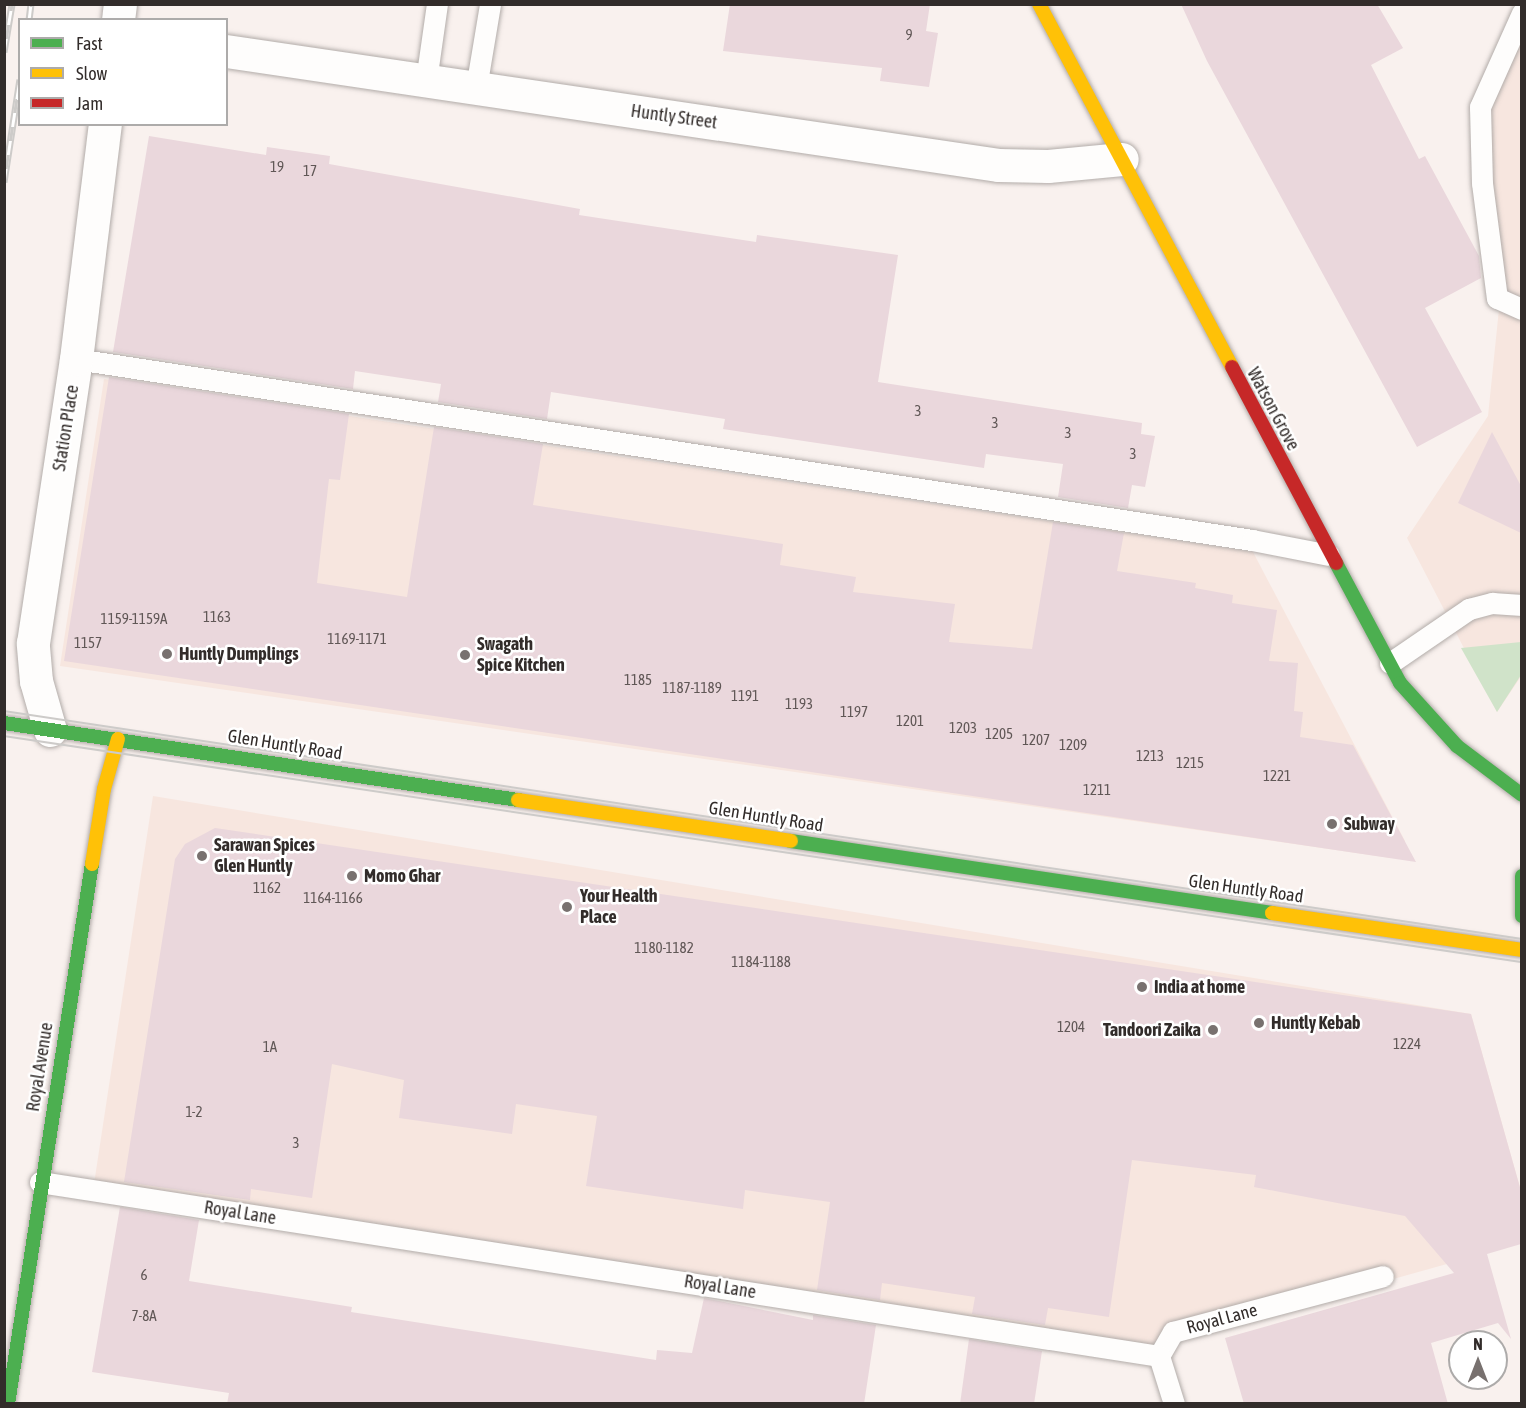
<!DOCTYPE html>
<html>
<head>
<meta charset="utf-8">
<style>
	body { margin:0 }
	#map { position:relative; width:1526px; height:1408px; overflow:hidden; background:#f9f1ee; font-family:"Asap Condensed",sans-serif }
	div>[style] { position:absolute }
	.built>* { inset:0; background:#f7e6df }
	.green>* { inset:0; background:#d0e3c9 }
	.building>* { inset:0; background:#ead7dc }
	.roads { filter:drop-shadow(0 0 2px #b2aca9) drop-shadow(0 0 2px #b2aca9) }
	.lane>* { height:21px; margin:-10.5px; padding:0 10.5px; transform-origin:10.5px; border-radius:10.5px; background:#fefdfc }
	.street>* { height:33px; margin:-16.5px; padding:0 16.5px; transform-origin:16.5px; border-radius:16.5px; background:#fefdfc }
	.fast>* { height:14px; margin:-7px; padding:0 7px; transform-origin:7px; border-radius:7px; background:#4caf50 }
	.slow>* { height:14px; margin:-7px; padding:0 7px; transform-origin:7px; border-radius:7px; background:#ffc107 }
	.jam>* { height:14px; margin:-7px; padding:0 7px; transform-origin:7px; border-radius:7px; background:#c62828 }
	.tram>* { height:1.5px; margin:-0.75px; padding:0 0.75px; transform-origin:0.75px; border-radius:0.75px; background:#cdcbc9 }
	.rail>* { height:7px; margin-top:-3.5px; transform-origin:0; background:repeating-linear-gradient(90deg,#fff 0 14px,#cdcbc9 0 28px); box-sizing:border-box; border-block:2px solid #cdcbc9 }
	.dots>* { width:16px; height:16px; translate:-50% -50%; box-sizing:border-box; border:3px solid #fff; border-radius:50% }
	span { translate:-50% -50%; white-space:nowrap; text-align:center; line-height:1.15; -webkit-text-stroke:5px #fff; paint-order:stroke }
	.number-label { font-size:15px; color:#605756 }
	.number-label span { -webkit-text-stroke-width:0 }
	.street-label { font-size:18px; color:#322c2a }
	.poi-label { font-size:18px; color:#322c2a; font-weight:700 }
	.left { translate:0 -50%; text-align:left }
	.right { translate:-100% -50%; text-align:right }
	.frame { position:absolute; inset:0; border:6px solid #322c2a; pointer-events:none }
	.legend { position:absolute; left:18px; top:18px; width:210px; height:108px; box-sizing:border-box; background:#fff; border:2px solid #adabaa; margin:0; padding:8px 10px; list-style:none; font-size:18px; color:#322c2a }
	.legend li { display:flex; align-items:center; gap:12px; height:30px }
	.legend b { width:30px; border:2px solid #adabaa }
	.north { position:absolute; left:1448px; top:1330px; width:60px; height:60px; box-sizing:border-box; background:#fff; border:2px solid #adabaa; border-radius:50%; rotate:0deg; font-size:16px; font-weight:700; line-height:24px; text-align:center; color:#322c2a }
	.north::after { content:''; display:block; margin:auto; width:21px; height:27px; background:#78716f; clip-path:polygon(50% 0,100% 100%,50% 72%,0 100%) }
</style>
</head>
<body>
<div id="map">
	<div class="built">
		<i style="clip-path:polygon(1521px 31px,1522px 675px,1497px 712px,1407px 538px,1488px 416px,1499px 309px,1480px 107px)"></i>
		<i style="clip-path:polygon(104px 379px,1253px 552px,1405px 841px,1391px 858px,60px 666px)"></i>
		<i style="clip-path:polygon(153px 796px,1471px 1014px,1521px 1191px,1522px 1243px,1150px 1347px,94px 1184px)"></i>
	</div>
	<div class="green">
		<i style="clip-path:polygon(1521px 642px,1521px 675px,1497px 712px,1461px 648px)"></i>
	</div>
	<div class="building">
		<i style="clip-path:polygon(730px 4px,930px 4px,926px 31px,938px 33px,929px 87px,880px 81px,882px 68px,723px 51px)"></i>
		<i style="clip-path:polygon(1181px 4px,1377px 4px,1403px 48px,1371px 65px,1419px 159px,1425px 156px,1479px 256px,1481px 278px,1425px 308px,1482px 412px,1417px 447px,1207px 61px)"></i>
		<i style="clip-path:polygon(149px 136px,266px 155px,267px 147px,330px 156px,329px 164px,580px 209px,579px 215px,756px 242px,757px 235px,898px 255px,878px 382px,1142px 423px,1141px 434px,1155px 436px,1145px 487px,1132px 485px,1128px 508px,1058px 497px,1063px 464px,986px 454px,984px 468px,723px 429px,725px 419px,551px 392px,547px 419px,438px 402px,441px 384px,355px 371px,353px 389px,113px 352px)"></i>
		<i style="clip-path:polygon(109px 377px,349px 414px,340px 480px,329px 479px,317px 583px,407px 597px,434px 427px,543px 444px,533px 505px,783px 544px,780px 565px,856px 577px,853px 592px,955px 604px,949px 642px,1032px 649px,1053px 522px,1124px 533px,1117px 571px,1196px 583px,1195px 588px,1233px 595px,1232px 603px,1277px 610px,1269px 661px,1298px 663px,1294px 711px,1303px 712px,1300px 737px,1353px 745px,1416px 862px,64px 661px)"></i>
		<i style="clip-path:polygon(1492px 432px,1521px 486px,1521px 533px,1458px 503px)"></i>
		<i style="clip-path:polygon(215px 828px,1471px 1014px,1521px 1191px,1521px 1244px,1487px 1254px,1511px 1339px,1498px 1323px,1431px 1343px,1448px 1404px,1244px 1404px,1225px 1338px,1454px 1273px,1405px 1216px,1254px 1187px,1256px 1175px,1132px 1160px,1109px 1317px,1048px 1308px,1045px 1325px,972px 1314px,975px 1297px,882px 1283px,880px 1300px,817px 1290px,830px 1202px,745px 1190px,743px 1209px,586px 1186px,597px 1116px,516px 1104px,512px 1134px,399px 1118px,404px 1080px,332px 1064px,312px 1198px,251px 1189px,250px 1200px,124px 1182px,175px 859px,185px 844px)"></i>
		<i style="clip-path:polygon(120px 1207px,199px 1220px,189px 1281px,352px 1307px,351px 1312px,656px 1360px,657px 1350px,692px 1353px,704px 1298px,813px 1320px,813px 1315px,876px 1325px,864px 1404px,227px 1404px,229px 1393px,92px 1372px)"></i>
		<i style="clip-path:polygon(969px 1339px,1042px 1351px,1034px 1404px,960px 1404px)"></i>
	</div>
	<div class="roads">
		<div class="lane">
			<i style="left:1522px;top:13px;width:103px;rotate:114.1deg"></i>
			<i style="left:1480px;top:107px;width:76px;rotate:88.5deg"></i>
			<i style="left:1482px;top:183px;width:116px;rotate:82.6deg"></i>
			<i style="left:1497px;top:298px;width:27px;rotate:24deg"></i>
			<i style="left:426px;top:81px;width:78px;rotate:-81.9deg"></i>
			<i style="left:476px;top:88px;width:85px;rotate:-80.5deg"></i>
			<i style="left:76px;top:359px;width:1190px;rotate:8.75deg"></i>
			<i style="left:1252px;top:540px;width:78px;rotate:11deg"></i>
			<i style="left:1390px;top:663px;width:96px;rotate:-34.4deg"></i>
			<i style="left:1469px;top:609px;width:24px;rotate:-15deg"></i>
			<i style="left:1492px;top:603px;width:30px;rotate:4deg"></i>
			<i style="left:40px;top:1182px;width:1132px;rotate:8.84deg"></i>
			<i style="left:1159px;top:1356px;width:28px;rotate:-60deg"></i>
			<i style="left:1173px;top:1332px;width:217px;rotate:-14.9deg"></i>
			<i style="left:1159px;top:1356px;width:50px;rotate:72.6deg"></i>
		</div>
		<div class="street">
			<i style="left:118px;top:20px;width:16px;rotate:-83deg"></i>
			<i style="left:226px;top:51px;width:780px;rotate:8.4deg"></i>
			<i style="left:998px;top:165px;width:50px;rotate:1.1deg"></i>
			<i style="left:1048px;top:166px;width:74px;rotate:-5.4deg"></i>
			<i style="left:50px;top:730px;width:51px;rotate:-105.9deg"></i>
			<i style="left:36px;top:681px;width:38px;rotate:-95deg"></i>
			<i style="left:33px;top:643px;width:287px;rotate:-81.4deg"></i>
			<i style="left:76px;top:359px;width:237px;rotate:-83deg"></i>
		</div>
		<div class="fast">
			<i style="left:1336px;top:563px;width:136px;rotate:61.9deg"></i>
			<i style="left:1400px;top:683px;width:85px;rotate:47.9deg"></i>
			<i style="left:1457px;top:746px;width:81px;rotate:37deg"></i>
			<i style="left:4px;top:723px;width:520px;rotate:8.52deg"></i>
			<i style="left:791px;top:841px;width:486px;rotate:8.5deg"></i>
			<i style="left:1522px;top:876px;width:40px;rotate:90deg"></i>
			<i style="left:8px;top:1404px;width:546px;rotate:-81.16deg"></i>
		</div>
		<div class="slow">
			<i style="left:1039px;top:4px;width:411px;rotate:62deg"></i>
			<i style="left:518px;top:800px;width:276px;rotate:8.5deg"></i>
			<i style="left:92px;top:864px;width:76px;rotate:-80.9deg"></i>
			<i style="left:104px;top:789px;width:52px;rotate:-74.4deg"></i>
			<i style="left:1272px;top:913px;width:253px;rotate:8.4deg"></i>
		</div>
		<div class="jam">
			<i style="left:1232px;top:367px;width:222px;rotate:62deg"></i>
		</div>
	</div>
	<div class="tram">
		<i style="left:4px;top:711px;width:1535px;rotate:8.54deg"></i>
		<i style="left:4px;top:736px;width:1535px;rotate:8.47deg"></i>
	</div>
	<div class="rail">
		<i style="left:29px;top:20px;width:16px;rotate:-83deg"></i>
		<i style="left:4px;top:52px;width:49px;rotate:-80.5deg"></i>
		<i style="left:4px;top:182px;width:104px;rotate:-81.2deg"></i>
	</div>
	<div class="dots">
		<i style="left:167px;top:654px;background:#78716f"></i>
		<i style="left:465px;top:655px;background:#78716f"></i>
		<i style="left:1332px;top:824px;background:#78716f"></i>
		<i style="left:202px;top:856px;background:#78716f"></i>
		<i style="left:352px;top:876px;background:#78716f"></i>
		<i style="left:567px;top:907px;background:#78716f"></i>
		<i style="left:1142px;top:987px;background:#78716f"></i>
		<i style="left:1259px;top:1023px;background:#78716f"></i>
		<i style="left:1213px;top:1030px;background:#78716f"></i>
	</div>
	<div class="number-label">
		<span style="left:909px;top:35px">9</span>
		<span style="left:277px;top:167px">19</span>
		<span style="left:310px;top:171px">17</span>
		<span style="left:918px;top:411px">3</span>
		<span style="left:995px;top:423px">3</span>
		<span style="left:1068px;top:433px">3</span>
		<span style="left:1133px;top:454px">3</span>
		<span style="left:217px;top:617px">1163</span>
		<span style="left:134px;top:619px">1159-1159A</span>
		<span style="left:357px;top:639px">1169-1171</span>
		<span style="left:88px;top:643px">1157</span>
		<span style="left:638px;top:680px">1185</span>
		<span style="left:692px;top:688px">1187-1189</span>
		<span style="left:745px;top:696px">1191</span>
		<span style="left:799px;top:704px">1193</span>
		<span style="left:854px;top:712px">1197</span>
		<span style="left:910px;top:721px">1201</span>
		<span style="left:963px;top:728px">1203</span>
		<span style="left:999px;top:734px">1205</span>
		<span style="left:1036px;top:740px">1207</span>
		<span style="left:1073px;top:745px">1209</span>
		<span style="left:1150px;top:756px">1213</span>
		<span style="left:1190px;top:763px">1215</span>
		<span style="left:1277px;top:776px">1221</span>
		<span style="left:1097px;top:790px">1211</span>
		<span style="left:267px;top:888px">1162</span>
		<span style="left:333px;top:898px">1164-1166</span>
		<span style="left:664px;top:948px">1180-1182</span>
		<span style="left:761px;top:962px">1184-1188</span>
		<span style="left:1071px;top:1027px">1204</span>
		<span style="left:1407px;top:1044px">1224</span>
		<span style="left:270px;top:1047px">1A</span>
		<span style="left:194px;top:1112px">1-2</span>
		<span style="left:296px;top:1143px">3</span>
		<span style="left:144px;top:1275px">6</span>
		<span style="left:144px;top:1316px">7-8A</span>
	</div>
	<div class="street-label">
		<span style="left:674px;top:117px;rotate:8deg">Huntly Street</span>
		<span style="left:1273px;top:409px;rotate:62deg">Watson Grove</span>
		<span style="left:66px;top:428px;rotate:-81deg">Station Place</span>
		<span style="left:285px;top:745px;rotate:9deg">Glen Huntly Road</span>
		<span style="left:766px;top:817px;rotate:9deg">Glen Huntly Road</span>
		<span style="left:1246px;top:889px;rotate:8deg">Glen Huntly Road</span>
		<span style="left:40px;top:1067px;rotate:-81deg">Royal Avenue</span>
		<span style="left:240px;top:1213px;rotate:9deg">Royal Lane</span>
		<span style="left:720px;top:1287px;rotate:9deg">Royal Lane</span>
		<span style="left:1222px;top:1319px;rotate:-15deg">Royal Lane</span>
	</div>
	<div class="poi-label">
		<span class="left" style="left:477px;top:655px">Swagath<br>Spice Kitchen</span>
		<span class="left" style="left:179px;top:654px">Huntly Dumplings</span>
		<span class="left" style="left:1344px;top:824px">Subway</span>
		<span class="left" style="left:214px;top:856px">Sarawan Spices<br>Glen Huntly</span>
		<span class="left" style="left:364px;top:876px">Momo Ghar</span>
		<span class="left" style="left:580px;top:907px">Your Health<br>Place</span>
		<span class="left" style="left:1154px;top:987px">India at home</span>
		<span class="left" style="left:1271px;top:1023px">Huntly Kebab</span>
		<span class="right" style="left:1201px;top:1030px">Tandoori Zaika</span>
	</div>
	<div class="frame"></div>
	<ul class="legend">
	<li><b style="height:8px;background:#4caf50"></b>Fast</li>
	<li><b style="height:8px;background:#ffc107"></b>Slow</li>
	<li><b style="height:8px;background:#c62828"></b>Jam</li>
	</ul>
	<div class="north">N</div>
</div>
</body>
</html>
